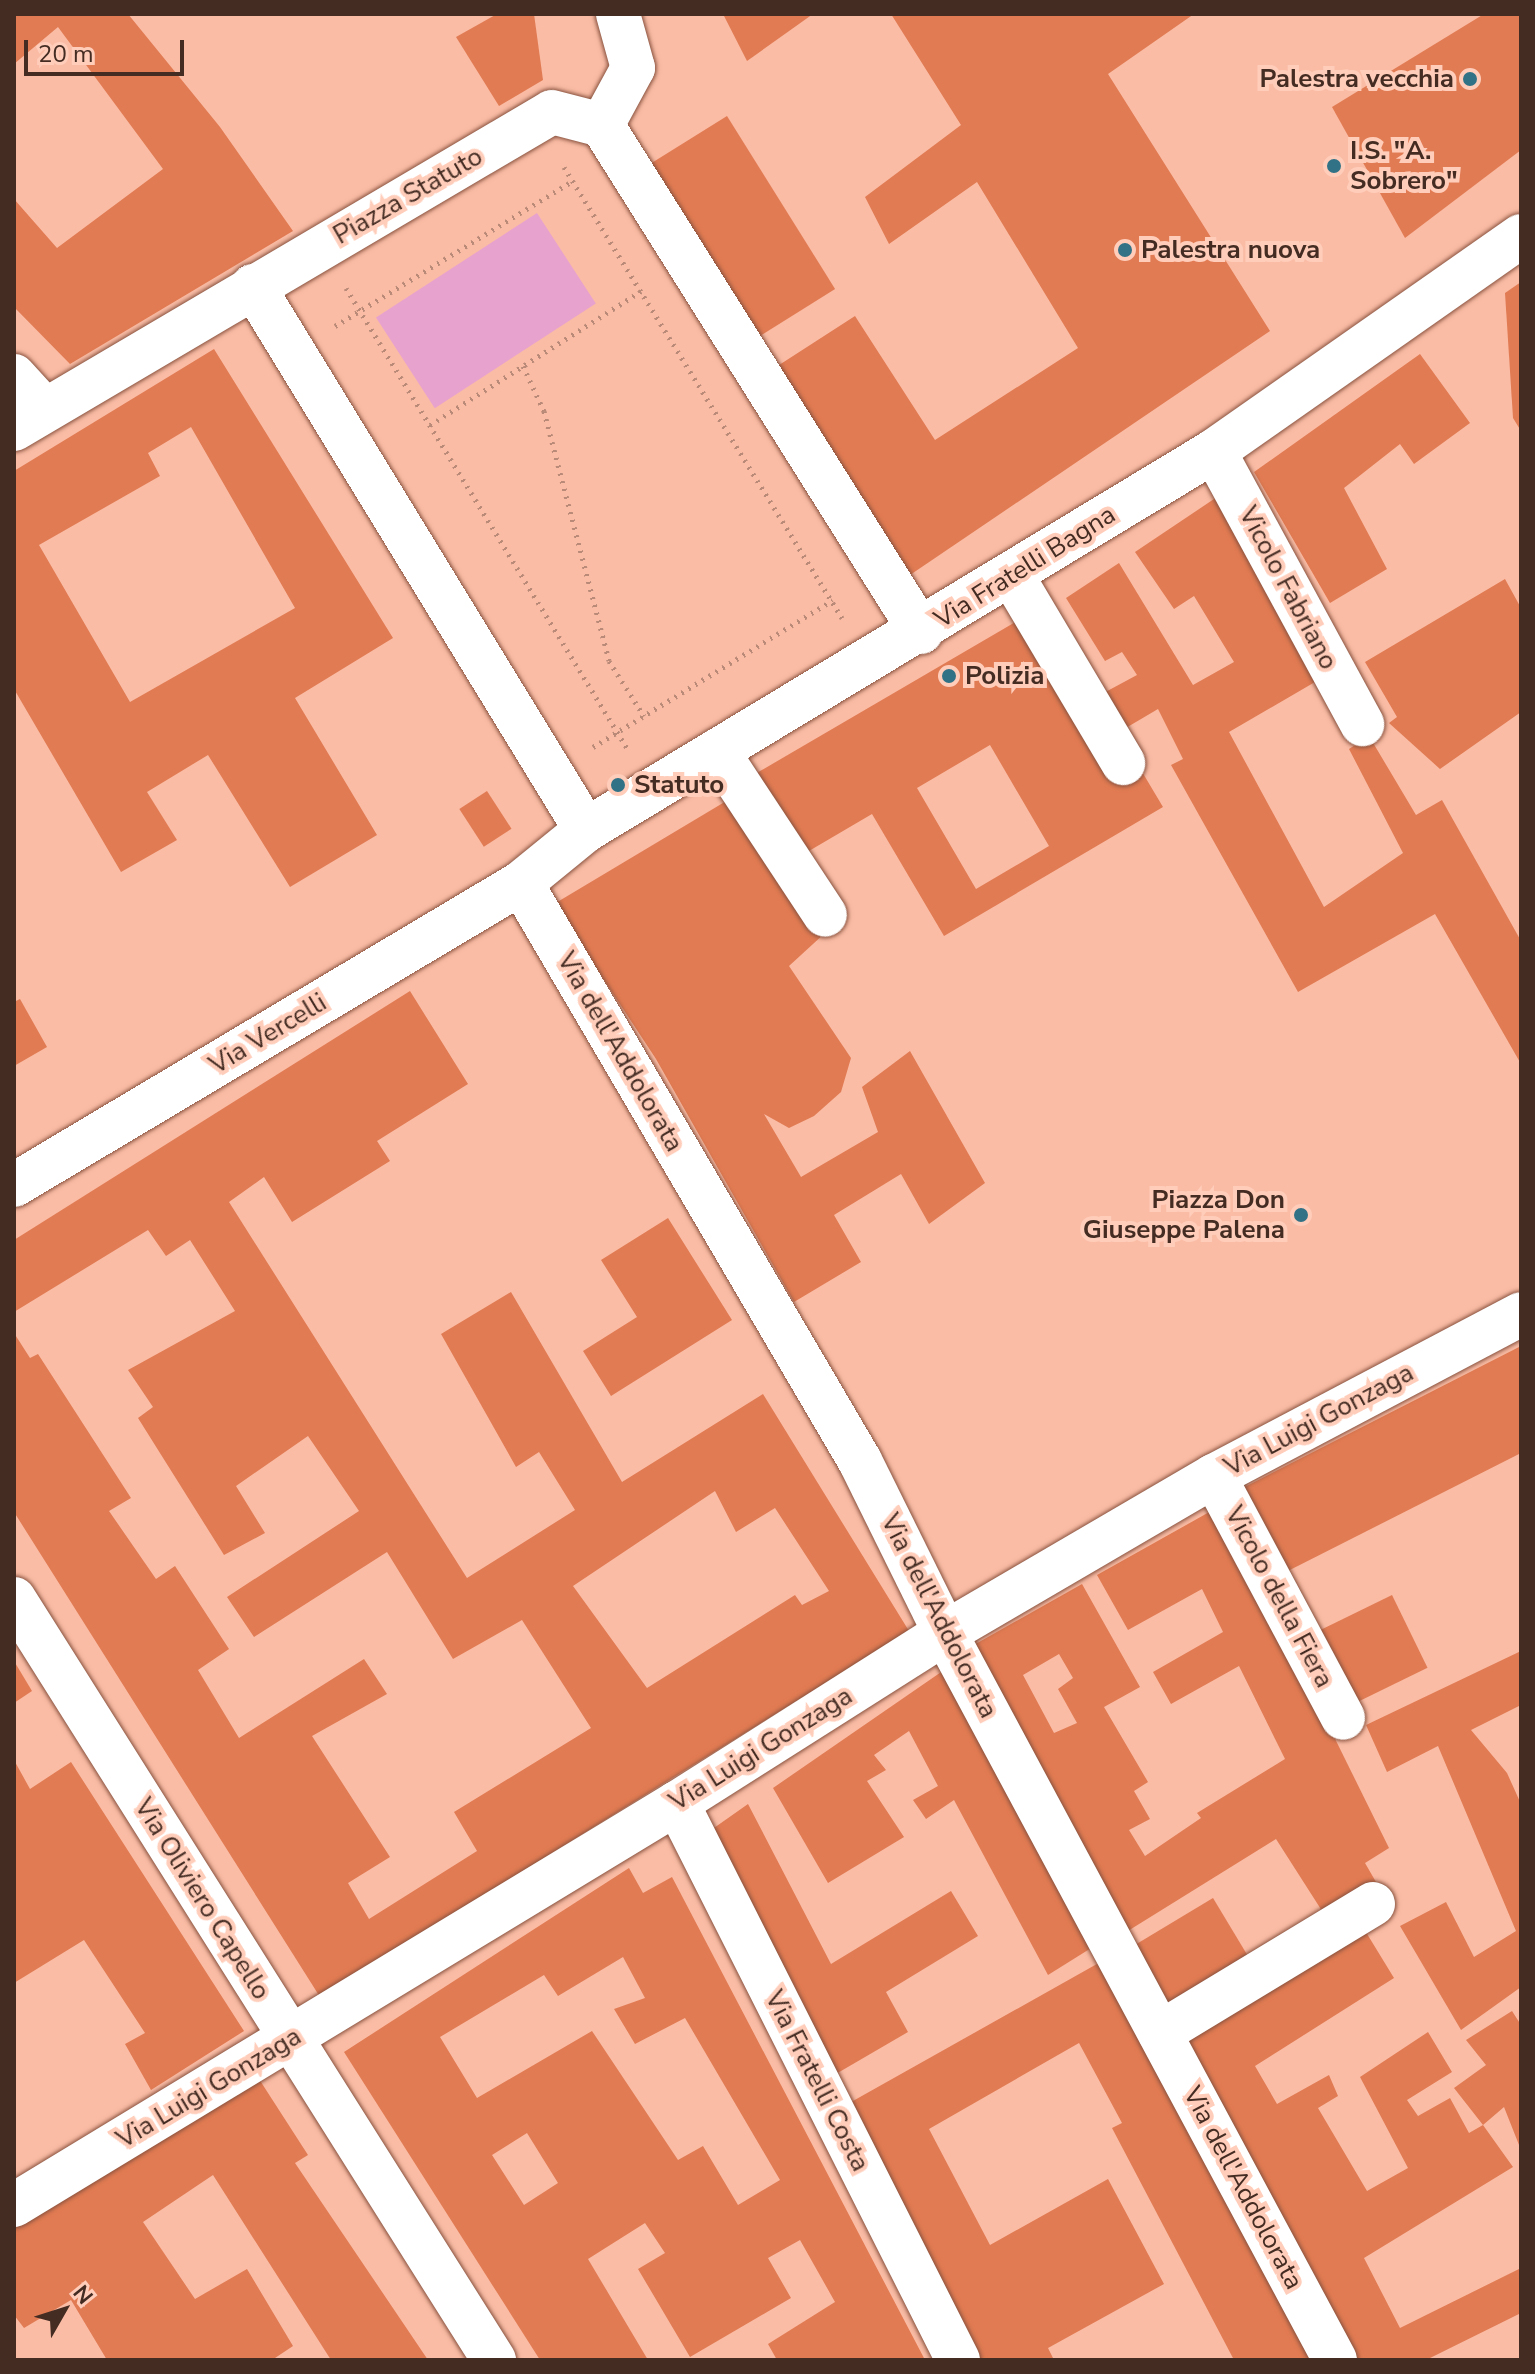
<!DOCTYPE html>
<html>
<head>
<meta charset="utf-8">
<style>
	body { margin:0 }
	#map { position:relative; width:1535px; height:2374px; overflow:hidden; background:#fabca5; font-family:"Nunito Sans",sans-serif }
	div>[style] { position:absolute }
	.green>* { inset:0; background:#e8a2ce; transform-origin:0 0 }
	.building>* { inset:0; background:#e17b53; transform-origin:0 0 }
	.path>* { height:5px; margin-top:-2.5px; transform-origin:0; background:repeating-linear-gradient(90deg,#ba8a78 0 2px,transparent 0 8px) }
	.roads { filter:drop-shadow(0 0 2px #88523e) drop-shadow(0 0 2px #88523e) }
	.street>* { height:44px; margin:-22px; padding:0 22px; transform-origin:22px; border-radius:22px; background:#fff }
	.dots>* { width:22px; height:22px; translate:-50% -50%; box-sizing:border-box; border:4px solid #ffcdba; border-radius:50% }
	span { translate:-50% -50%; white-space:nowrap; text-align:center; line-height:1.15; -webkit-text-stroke:8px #ffcdba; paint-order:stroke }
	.poi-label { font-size:26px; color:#442c23; font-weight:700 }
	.right { translate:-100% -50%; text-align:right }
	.left { translate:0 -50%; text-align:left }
	.street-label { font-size:26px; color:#442c23 }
	.frame { position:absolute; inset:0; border:16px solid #442c23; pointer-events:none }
	.north { position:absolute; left:24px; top:2270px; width:80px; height:80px; -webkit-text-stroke:6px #ffcdba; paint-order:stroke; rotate:51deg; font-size:22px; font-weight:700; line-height:32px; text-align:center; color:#442c23 }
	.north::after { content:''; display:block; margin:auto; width:28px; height:36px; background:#442c23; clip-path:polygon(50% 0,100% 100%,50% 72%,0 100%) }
	.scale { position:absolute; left:24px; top:40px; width:160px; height:36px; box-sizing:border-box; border:4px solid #442c23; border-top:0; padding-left:10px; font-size:24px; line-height:28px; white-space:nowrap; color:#442c23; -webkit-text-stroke:6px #ffcdba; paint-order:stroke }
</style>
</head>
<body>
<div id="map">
	<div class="green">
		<i style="left:537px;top:213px;width:108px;height:192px;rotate:57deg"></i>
	</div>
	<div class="building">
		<i style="clip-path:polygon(14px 14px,128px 14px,220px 127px,293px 231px,70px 364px,14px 307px,14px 199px,57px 248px,163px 169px,58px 27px,14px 64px)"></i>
		<i style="clip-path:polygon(497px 14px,534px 14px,543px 80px,499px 106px,456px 37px)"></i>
		<i style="clip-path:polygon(723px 14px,813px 14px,747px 61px)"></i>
		<i style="clip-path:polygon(891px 14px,1194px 14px,1108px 74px,1270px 331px,910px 575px,776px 367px,855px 316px,935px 440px,1078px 348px,977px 182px,889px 244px,865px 197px,961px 125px)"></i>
		<i style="clip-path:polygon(1484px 14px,1521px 14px,1521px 150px,1405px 238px,1332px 107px)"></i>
		<i style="left:727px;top:116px;width:204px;height:96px;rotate:58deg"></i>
		<i style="clip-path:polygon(1521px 282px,1521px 431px,1513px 418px,1505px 293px)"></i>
		<i style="clip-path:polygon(evenodd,214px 349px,393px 638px,295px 698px,377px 835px,290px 887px,208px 755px,147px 792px,177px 840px,121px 872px,14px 689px,14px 471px,214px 349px,191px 427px,295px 608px,130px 702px,39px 545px,160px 476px,148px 453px,191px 427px)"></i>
		<i style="clip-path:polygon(1420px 354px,1470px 423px,1414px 464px,1400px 444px,1344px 488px,1387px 569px,1330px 603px,1254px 472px)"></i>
		<i style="clip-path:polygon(1217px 497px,1315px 682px,1229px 732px,1324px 907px,1403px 853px,1349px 749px,1369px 736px,1416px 815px,1442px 800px,1521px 941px,1521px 1064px,1435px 914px,1298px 992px,1171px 765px,1183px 759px,1158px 709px,1119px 732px,1098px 696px,1137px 675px,1122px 652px,1105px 661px,1066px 598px,1119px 563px,1193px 685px,1234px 662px,1194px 596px,1174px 609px,1135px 552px)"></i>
		<i style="clip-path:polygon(1505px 579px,1521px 608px,1521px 712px,1440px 769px,1389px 723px,1397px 717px,1365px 662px)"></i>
		<i style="clip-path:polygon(evenodd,1024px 617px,1135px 760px,1163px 807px,944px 936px,872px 814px,797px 858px,750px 777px,1024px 617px,990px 745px,1049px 846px,976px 889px,917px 788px,990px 745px)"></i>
		<i style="left:487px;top:791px;width:45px;height:33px;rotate:57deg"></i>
		<i style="clip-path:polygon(733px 797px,825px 933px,789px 966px,851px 1058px,841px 1092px,814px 1116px,789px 1128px,764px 1114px,801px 1177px,878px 1132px,862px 1087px,910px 1051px,985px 1183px,929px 1224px,901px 1174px,834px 1215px,861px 1262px,794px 1302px,656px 1059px,554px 904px)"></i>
		<i style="clip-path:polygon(evenodd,410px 991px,468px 1084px,377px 1141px,390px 1161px,292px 1222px,264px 1177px,229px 1202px,467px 1578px,575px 1510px,539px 1452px,516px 1467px,441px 1334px,511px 1292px,622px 1482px,763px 1394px,909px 1631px,320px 1997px,14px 1512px,14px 1333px,30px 1358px,38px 1354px,131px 1498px,109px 1511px,156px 1579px,175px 1566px,229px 1649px,198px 1670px,239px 1738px,364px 1659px,387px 1694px,312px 1736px,390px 1857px,348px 1883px,369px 1919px,477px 1851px,454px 1812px,591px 1728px,522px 1620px,453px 1659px,387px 1552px,254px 1637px,227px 1597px,359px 1511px,308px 1436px,236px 1486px,265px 1533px,224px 1555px,138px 1418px,153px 1407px,128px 1370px,235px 1311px,190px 1240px,166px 1256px,148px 1230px,14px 1312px,14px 1240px,410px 991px,715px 1491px,736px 1532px,775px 1508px,829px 1591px,802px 1605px,795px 1595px,647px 1688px,573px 1586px,715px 1491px)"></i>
		<i style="clip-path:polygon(20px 999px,47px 1047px,14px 1066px,14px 1002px)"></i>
		<i style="clip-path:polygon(668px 1218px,732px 1320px,611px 1396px,583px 1351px,637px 1317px,601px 1260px)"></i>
		<i style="clip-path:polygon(1521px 1346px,1521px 1453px,1278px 1576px,1233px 1493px)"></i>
		<i style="clip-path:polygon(evenodd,1220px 1506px,1389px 1848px,1365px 1863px,1376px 1882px,1324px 1914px,1276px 1839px,1123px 1934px,965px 1650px,1082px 1584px,1140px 1687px,1104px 1707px,1148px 1782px,1134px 1791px,1150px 1819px,1129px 1830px,1145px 1856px,1201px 1818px,1197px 1813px,1285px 1759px,1239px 1666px,1171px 1704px,1153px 1672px,1223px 1632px,1202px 1589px,1128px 1630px,1097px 1575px,1220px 1506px,1059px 1654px,1073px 1678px,1058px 1689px,1077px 1723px,1054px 1733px,1023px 1675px,1059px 1654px)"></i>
		<i style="left:1392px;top:1595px;width:81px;height:91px;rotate:64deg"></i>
		<i style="clip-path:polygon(1521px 1651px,1521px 1705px,1471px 1730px,1507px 1773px,1521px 1804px,1521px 1987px,1461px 2030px,1400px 1926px,1446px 1902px,1474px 1957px,1516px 1931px,1438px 1746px,1387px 1772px,1366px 1725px)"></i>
		<i style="clip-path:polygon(14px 1661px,32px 1691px,14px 1703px)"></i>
		<i style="clip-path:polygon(947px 1668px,1096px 1945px,1048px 1975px,954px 1800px,926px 1819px,913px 1800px,938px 1786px,909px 1731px,874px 1755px,886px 1770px,867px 1781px,904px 1837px,828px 1883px,773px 1788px)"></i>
		<i style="clip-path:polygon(14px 1760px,30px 1789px,71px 1762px,244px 2031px,151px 2090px,125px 2044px,145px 2033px,84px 1940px,14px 1983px)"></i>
		<i style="clip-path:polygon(748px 1804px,831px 1964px,951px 1891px,978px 1936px,886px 1992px,908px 2032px,829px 2078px,704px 1835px)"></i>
		<i style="clip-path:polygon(evenodd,629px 1868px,643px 1893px,672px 1877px,925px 2360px,777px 2360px,768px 2344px,835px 2302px,800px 2240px,768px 2258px,791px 2298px,690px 2357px,638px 2269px,665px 2253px,645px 2223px,588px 2259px,648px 2360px,540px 2360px,344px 2052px,629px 1868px,623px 1957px,645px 1998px,614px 2009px,635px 2044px,685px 2018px,780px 2180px,738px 2205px,703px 2146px,678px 2160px,592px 2031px,477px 2098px,440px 2037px,544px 1975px,558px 1996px,623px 1957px,629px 1868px,527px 2133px,558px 2183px,524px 2205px,492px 2155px,527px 2133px)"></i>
		<i style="left:1213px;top:1898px;width:71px;height:96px;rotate:59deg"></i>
		<i style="clip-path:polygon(1361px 1924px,1394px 1978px,1255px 2066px,1277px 2104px,1329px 2075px,1338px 2096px,1318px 2108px,1367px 2191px,1408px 2168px,1360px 2077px,1428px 2032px,1452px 2072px,1407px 2100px,1418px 2116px,1450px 2098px,1469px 2133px,1483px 2125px,1513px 2167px,1364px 2258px,1400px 2328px,1521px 2268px,1521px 2313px,1426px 2360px,1354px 2360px,1181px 2032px)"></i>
		<i style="clip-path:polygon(1104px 1960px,1319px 2360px,1234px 2360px,1112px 2128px,1122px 2123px,1079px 2043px,929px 2129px,990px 2245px,1108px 2179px,1164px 2284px,1048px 2348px,1054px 2360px,977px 2360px,844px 2106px)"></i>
		<i style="clip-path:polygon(1512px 2011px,1521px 2025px,1521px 2150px,1504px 2107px,1483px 2125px,1454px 2088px,1486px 2065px,1466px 2040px)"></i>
		<i style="clip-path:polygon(259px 2079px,308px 2155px,295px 2163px,428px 2360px,331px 2360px,213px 2175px,143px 2222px,195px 2299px,247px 2269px,293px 2346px,272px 2360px,107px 2360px,71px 2300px,24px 2328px,14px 2315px,14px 2226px)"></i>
	</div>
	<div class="path">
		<i style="left:564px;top:167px;width:530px;rotate:58.35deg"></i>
		<i style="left:346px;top:288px;width:539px;rotate:58.58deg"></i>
		<i style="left:335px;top:326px;width:279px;rotate:-31.4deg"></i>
		<i style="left:523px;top:366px;width:50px;rotate:65deg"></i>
		<i style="left:544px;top:411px;width:258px;rotate:75.4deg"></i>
		<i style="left:609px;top:661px;width:65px;rotate:57.5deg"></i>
		<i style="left:430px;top:425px;width:250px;rotate:-32.4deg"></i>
		<i style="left:593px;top:747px;width:281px;rotate:-31.5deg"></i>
	</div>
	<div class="roads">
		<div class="street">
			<i style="left:602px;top:125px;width:65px;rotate:-61.5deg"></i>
			<i style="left:633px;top:68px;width:56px;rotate:-105.5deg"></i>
			<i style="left:253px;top:286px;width:638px;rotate:58.53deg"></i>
			<i style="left:14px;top:376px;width:46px;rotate:47.6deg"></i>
			<i style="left:14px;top:429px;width:624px;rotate:-30.51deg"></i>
			<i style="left:552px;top:112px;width:52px;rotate:14.6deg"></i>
			<i style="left:602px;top:125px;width:599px;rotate:57.82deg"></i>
			<i style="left:1214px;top:451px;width:311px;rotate:61.5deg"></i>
			<i style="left:1011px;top:574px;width:220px;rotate:59.3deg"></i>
			<i style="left:717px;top:751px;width:196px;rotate:56.6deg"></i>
			<i style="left:521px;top:883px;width:670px;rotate:59.61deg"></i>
			<i style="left:860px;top:1461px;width:192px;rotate:63.7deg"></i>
			<i style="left:945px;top:1633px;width:825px;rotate:61.79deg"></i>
			<i style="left:14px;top:1185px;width:590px;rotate:-30.78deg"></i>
			<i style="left:521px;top:883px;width:84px;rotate:-39.2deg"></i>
			<i style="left:586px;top:830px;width:734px;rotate:-31.11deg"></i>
			<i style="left:1214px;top:451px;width:375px;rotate:-35deg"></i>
			<i style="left:1214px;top:1476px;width:274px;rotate:61.9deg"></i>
			<i style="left:14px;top:1599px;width:900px;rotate:57.76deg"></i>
			<i style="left:677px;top:1803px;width:624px;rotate:63.23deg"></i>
			<i style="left:1160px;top:2033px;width:249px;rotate:-31.2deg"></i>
			<i style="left:14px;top:2205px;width:775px;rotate:-31.23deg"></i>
			<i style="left:677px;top:1803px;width:317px;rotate:-32.4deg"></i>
			<i style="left:945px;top:1633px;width:311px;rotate:-30.3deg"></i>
			<i style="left:1214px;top:1476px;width:347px;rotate:-27.8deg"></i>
		</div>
	</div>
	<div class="dots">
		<i style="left:1470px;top:79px;background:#327286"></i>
		<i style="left:1334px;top:166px;background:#327286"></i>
		<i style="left:1125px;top:250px;background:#327286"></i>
		<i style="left:949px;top:676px;background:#327286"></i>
		<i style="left:618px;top:785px;background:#327286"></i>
		<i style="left:1301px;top:1215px;background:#327286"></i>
	</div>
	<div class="poi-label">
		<span class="right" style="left:1454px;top:79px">Palestra vecchia</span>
		<span class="left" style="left:1350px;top:166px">I.S. "A.<br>Sobrero"</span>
		<span class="left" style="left:1141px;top:250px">Palestra nuova</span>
		<span class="left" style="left:965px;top:676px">Polizia</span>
		<span class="left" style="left:634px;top:785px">Statuto</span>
		<span class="right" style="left:1285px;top:1215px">Piazza Don<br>Giuseppe Palena</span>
	</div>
	<div class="street-label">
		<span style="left:408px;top:196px;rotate:-30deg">Piazza Statuto</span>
		<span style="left:1025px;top:567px;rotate:-32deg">Via Fratelli Bagna</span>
		<span style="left:1288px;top:588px;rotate:62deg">Vicolo Fabriano</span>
		<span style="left:268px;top:1034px;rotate:-31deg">Via Vercelli</span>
		<span style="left:620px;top:1052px;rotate:60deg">Via dell'Addolorata</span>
		<span style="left:1319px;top:1420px;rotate:-28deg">Via Luigi Gonzaga</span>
		<span style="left:1279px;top:1597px;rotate:62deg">Vicolo della Fiera</span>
		<span style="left:939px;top:1616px;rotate:63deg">Via dell'Addolorata</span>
		<span style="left:761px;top:1749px;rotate:-32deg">Via Luigi Gonzaga</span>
		<span style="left:202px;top:1899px;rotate:58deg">Via Oliviero Capello</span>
		<span style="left:817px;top:2081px;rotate:63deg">Via Fratelli Costa</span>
		<span style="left:209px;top:2088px;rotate:-31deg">Via Luigi Gonzaga</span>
		<span style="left:1243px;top:2188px;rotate:62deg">Via dell'Addolorata</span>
	</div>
	<div class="frame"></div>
	<div class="north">N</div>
	<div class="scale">20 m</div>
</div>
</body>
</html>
